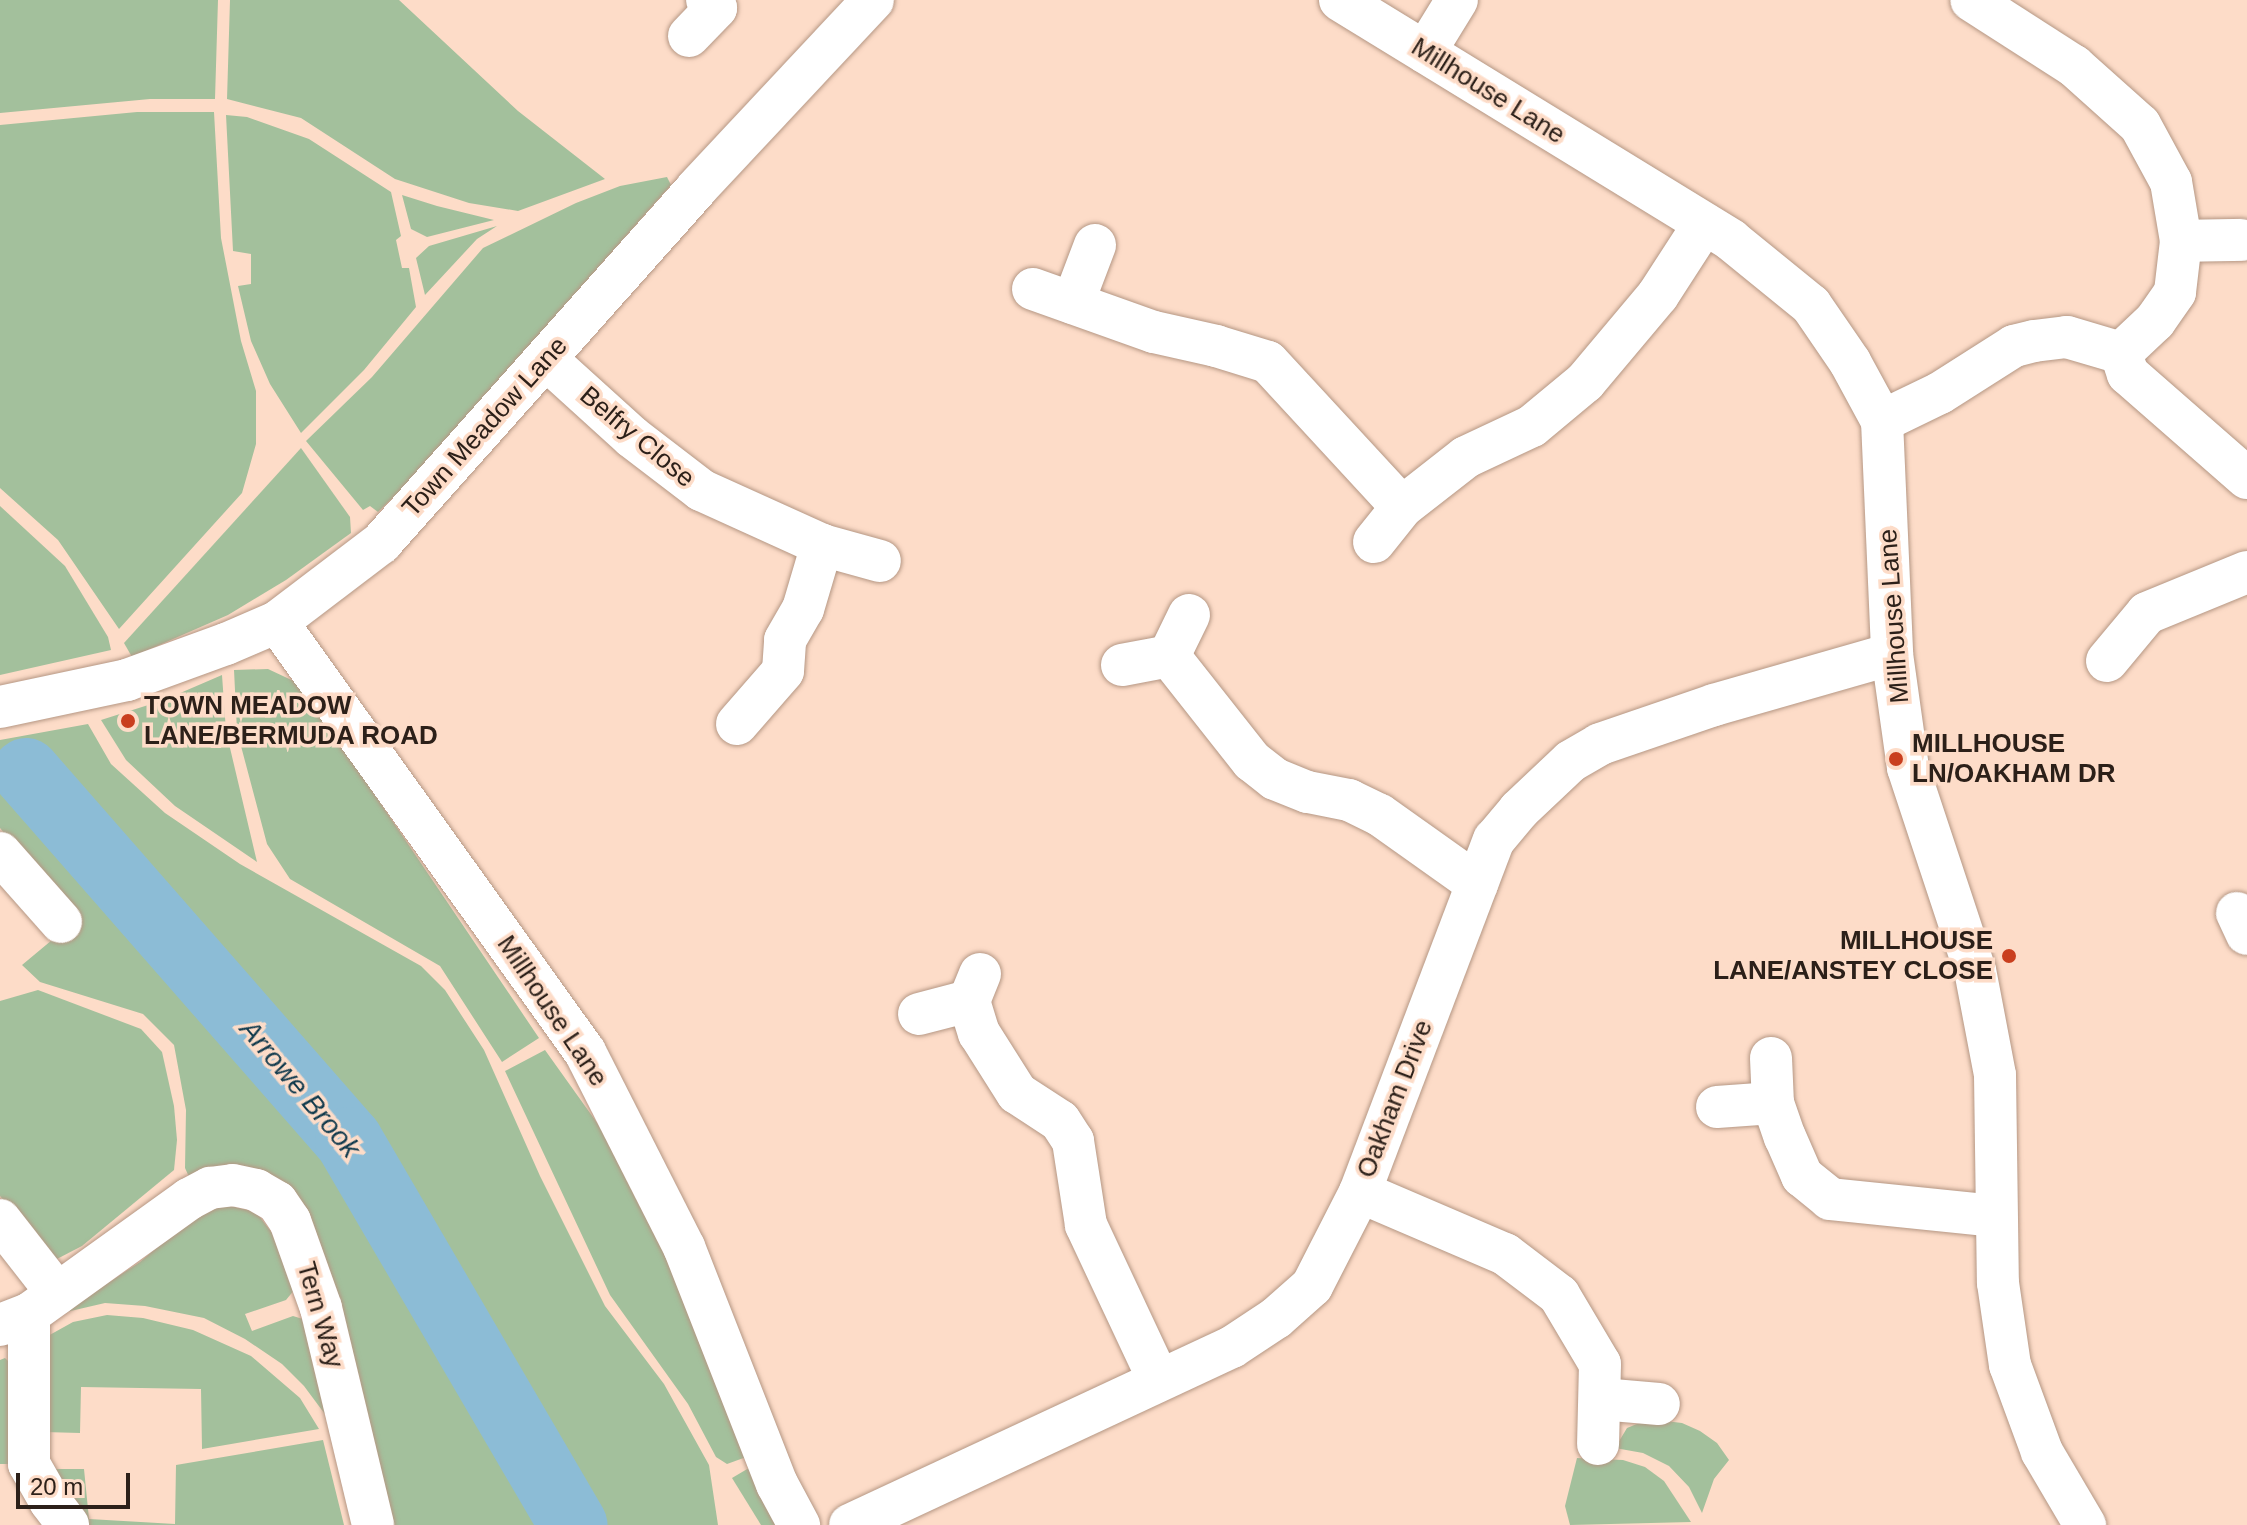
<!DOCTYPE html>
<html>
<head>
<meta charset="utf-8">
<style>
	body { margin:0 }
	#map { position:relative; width:2247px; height:1525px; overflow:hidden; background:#fddcc8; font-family:Arial,sans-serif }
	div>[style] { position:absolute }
	.green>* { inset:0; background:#a3c09c }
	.river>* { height:68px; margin:-34px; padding:0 34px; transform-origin:34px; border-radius:34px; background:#8cbcd6 }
	.roads { filter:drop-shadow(0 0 2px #b59784) drop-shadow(0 0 2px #b59784) }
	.minor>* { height:42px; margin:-21px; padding:0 21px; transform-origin:21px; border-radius:21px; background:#fff }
	.dots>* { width:22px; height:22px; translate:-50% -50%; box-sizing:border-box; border:4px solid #fddcc8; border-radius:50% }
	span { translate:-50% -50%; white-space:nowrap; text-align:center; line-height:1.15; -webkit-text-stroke:7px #fddcc8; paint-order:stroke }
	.street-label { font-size:26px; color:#2c2019 }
	.poi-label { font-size:26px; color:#2c2019; font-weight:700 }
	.left { translate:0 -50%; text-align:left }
	.right { translate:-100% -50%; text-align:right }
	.water-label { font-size:28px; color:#113a4d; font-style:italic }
	.scale { position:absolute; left:16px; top:1473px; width:114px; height:36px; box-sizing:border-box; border:4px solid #2c2019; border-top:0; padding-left:10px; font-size:24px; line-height:28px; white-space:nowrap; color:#2c2019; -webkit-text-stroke:6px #fddcc8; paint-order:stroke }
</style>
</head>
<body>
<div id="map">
	<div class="green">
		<i style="clip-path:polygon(0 0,218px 0,215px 99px,150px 99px,0 113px)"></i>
		<i style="clip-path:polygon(230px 0,399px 0,518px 111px,605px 179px,518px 211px,469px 203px,395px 179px,301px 118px,227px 99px)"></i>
		<i style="clip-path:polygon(137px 112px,214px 112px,221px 238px,241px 341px,256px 391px,256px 444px,242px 493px,119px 629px,58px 540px,0 488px,0 125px)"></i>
		<i style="clip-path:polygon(226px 115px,247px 117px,309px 139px,391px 192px,401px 236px,396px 240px,402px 268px,409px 268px,416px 307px,364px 370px,301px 433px,270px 384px,251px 341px,238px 286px,251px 284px,251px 254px,233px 251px)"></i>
		<i style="clip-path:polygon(667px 177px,671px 185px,413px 478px,378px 512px,370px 506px,363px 510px,306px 441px,372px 377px,483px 248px,576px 203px,620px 186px)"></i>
		<i style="clip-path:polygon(402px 195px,437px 206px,494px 220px,427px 237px,411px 229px)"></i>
		<i style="clip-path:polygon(497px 226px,477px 239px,425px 295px,416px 258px,429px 246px)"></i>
		<i style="clip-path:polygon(301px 448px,350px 517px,351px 533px,286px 580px,228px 615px,132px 657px,124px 643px)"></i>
		<i style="clip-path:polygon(0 506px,65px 566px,108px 637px,111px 650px,0 675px)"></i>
		<i style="clip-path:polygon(268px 669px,300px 684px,539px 1038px,502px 1062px,440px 966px,290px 879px,267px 844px,237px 731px,234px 670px)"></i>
		<i style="clip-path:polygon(222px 675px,226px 731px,257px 862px,175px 806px,126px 760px,101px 720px,164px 700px)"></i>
		<i style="clip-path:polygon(88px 724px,111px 764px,165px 813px,240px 864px,421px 966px,445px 990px,484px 1050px,540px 1176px,605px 1306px,664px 1384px,709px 1465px,718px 1525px,390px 1525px,298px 1206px,190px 1179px,185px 1168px,186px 1110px,174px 1045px,143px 1014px,40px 982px,22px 965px,76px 920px,0 828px,0 740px)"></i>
		<i style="clip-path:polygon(38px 990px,141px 1029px,162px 1052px,174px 1106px,177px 1140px,174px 1170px,82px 1246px,53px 1261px,0 1196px,0 1001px)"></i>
		<i style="clip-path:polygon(545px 1050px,620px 1155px,663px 1240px,749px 1456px,727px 1464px,716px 1457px,688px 1404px,610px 1295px,505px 1071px)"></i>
		<i style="clip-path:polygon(226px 1205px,256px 1212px,272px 1233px,295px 1289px,286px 1300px,245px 1314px,252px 1331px,293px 1316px,306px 1320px,330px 1421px,304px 1386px,282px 1364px,245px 1339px,204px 1318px,145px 1306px,105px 1303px,62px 1313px,140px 1262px,190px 1219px,204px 1211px)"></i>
		<i style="clip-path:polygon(107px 1315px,143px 1318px,193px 1330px,251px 1356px,300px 1398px,319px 1429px,202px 1449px,201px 1389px,81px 1387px,80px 1433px,44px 1432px,46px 1337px,73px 1322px)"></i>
		<i style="clip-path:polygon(5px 1358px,15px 1368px,19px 1464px,0 1464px,0 1360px)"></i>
		<i style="clip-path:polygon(1649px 1419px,1682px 1423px,1700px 1431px,1717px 1443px,1729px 1460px,1714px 1479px,1702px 1513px,1689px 1487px,1669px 1466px,1643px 1453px,1615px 1448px,1627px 1428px)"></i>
		<i style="clip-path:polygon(323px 1440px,344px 1525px,85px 1525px,50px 1469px,84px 1469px,89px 1519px,175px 1524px,176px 1465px)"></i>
		<i style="clip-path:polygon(1577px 1458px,1623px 1460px,1645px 1467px,1664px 1481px,1691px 1522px,1570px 1525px,1565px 1506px)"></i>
		<i style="clip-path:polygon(754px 1465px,781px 1525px,761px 1525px,732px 1478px)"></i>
	</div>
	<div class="river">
		<i style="left:26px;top:772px;width:490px;rotate:48.8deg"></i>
		<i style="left:349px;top:1141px;width:445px;rotate:59.7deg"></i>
	</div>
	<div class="roads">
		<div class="minor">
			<i style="left:1340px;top:0;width:459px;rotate:31.5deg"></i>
			<i style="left:1731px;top:240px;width:103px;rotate:39.1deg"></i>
			<i style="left:1811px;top:305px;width:69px;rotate:55.6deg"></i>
			<i style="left:1850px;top:362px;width:67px;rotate:61.5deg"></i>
			<i style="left:1882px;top:421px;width:233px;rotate:87.5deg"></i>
			<i style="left:1892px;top:654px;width:115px;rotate:82deg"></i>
			<i style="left:1908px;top:768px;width:213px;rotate:71.7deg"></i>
			<i style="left:1975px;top:970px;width:107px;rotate:79.2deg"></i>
			<i style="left:1995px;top:1075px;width:208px;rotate:89.2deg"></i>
			<i style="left:1998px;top:1283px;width:83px;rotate:81.7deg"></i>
			<i style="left:2010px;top:1365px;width:93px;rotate:69.8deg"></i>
			<i style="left:2042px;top:1452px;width:85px;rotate:59.5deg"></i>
			<i style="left:689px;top:36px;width:39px;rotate:-46deg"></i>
			<i style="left:716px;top:8px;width:12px;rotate:-138deg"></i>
			<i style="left:1425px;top:52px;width:61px;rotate:-58.4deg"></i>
			<i style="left:2181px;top:241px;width:60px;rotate:-1deg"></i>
			<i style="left:1033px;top:289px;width:128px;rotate:19.6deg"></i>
			<i style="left:1154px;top:332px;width:64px;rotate:12.7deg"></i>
			<i style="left:1216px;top:346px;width:54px;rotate:17.1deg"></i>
			<i style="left:1268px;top:362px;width:197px;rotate:47.3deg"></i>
			<i style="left:1402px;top:507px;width:81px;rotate:-38deg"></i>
			<i style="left:1466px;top:457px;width:73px;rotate:-25.2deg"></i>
			<i style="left:1532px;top:426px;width:69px;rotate:-39.7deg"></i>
			<i style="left:1585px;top:382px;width:114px;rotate:-50deg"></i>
			<i style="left:1658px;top:295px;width:85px;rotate:-57.1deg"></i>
			<i style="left:1073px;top:303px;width:62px;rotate:-69.2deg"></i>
			<i style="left:2121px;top:353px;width:22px;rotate:72deg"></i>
			<i style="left:2128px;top:374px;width:158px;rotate:41.2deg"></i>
			<i style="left:546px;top:359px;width:116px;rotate:42.2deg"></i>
			<i style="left:632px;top:437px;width:87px;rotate:37.5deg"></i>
			<i style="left:701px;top:490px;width:133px;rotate:24.4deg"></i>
			<i style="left:822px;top:545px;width:60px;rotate:15.4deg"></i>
			<i style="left:1882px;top:421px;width:64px;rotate:-25.8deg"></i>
			<i style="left:1940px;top:393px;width:88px;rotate:-32.4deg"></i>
			<i style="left:2014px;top:346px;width:21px;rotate:-14deg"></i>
			<i style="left:2034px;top:341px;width:33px;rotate:-7deg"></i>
			<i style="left:2067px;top:337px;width:56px;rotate:16.5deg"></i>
			<i style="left:2121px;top:353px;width:47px;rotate:-43.3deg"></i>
			<i style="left:2155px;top:321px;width:35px;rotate:-55deg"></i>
			<i style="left:2175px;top:292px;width:51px;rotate:-83.3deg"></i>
			<i style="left:2181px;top:241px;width:60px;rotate:-99.6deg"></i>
			<i style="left:2171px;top:182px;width:65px;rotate:-118.5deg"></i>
			<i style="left:2140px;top:125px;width:89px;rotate:-138.2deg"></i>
			<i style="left:2074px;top:66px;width:122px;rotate:-147.3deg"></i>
			<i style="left:1374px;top:542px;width:45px;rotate:-51.3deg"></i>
			<i style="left:1189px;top:615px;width:46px;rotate:116deg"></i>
			<i style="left:1169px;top:656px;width:134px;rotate:51.7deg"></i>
			<i style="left:1252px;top:761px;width:29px;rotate:38deg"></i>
			<i style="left:1275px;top:779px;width:35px;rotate:22deg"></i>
			<i style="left:1308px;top:792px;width:42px;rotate:11deg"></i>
			<i style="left:1349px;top:800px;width:34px;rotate:26deg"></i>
			<i style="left:1380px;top:815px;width:119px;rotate:35.4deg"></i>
			<i style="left:277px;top:622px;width:529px;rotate:54.39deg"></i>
			<i style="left:585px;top:1052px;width:219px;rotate:63.1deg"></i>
			<i style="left:684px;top:1247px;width:255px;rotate:68.6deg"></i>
			<i style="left:777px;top:1484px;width:47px;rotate:61.8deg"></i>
			<i style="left:2107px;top:661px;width:62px;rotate:-50.2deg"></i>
			<i style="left:2147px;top:613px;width:108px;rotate:-22.3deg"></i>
			<i style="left:1122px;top:665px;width:48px;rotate:-10.8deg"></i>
			<i style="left:0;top:707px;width:130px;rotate:-12deg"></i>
			<i style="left:127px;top:680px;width:105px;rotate:-20deg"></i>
			<i style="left:226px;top:644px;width:56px;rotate:-23.3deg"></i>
			<i style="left:277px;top:622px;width:131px;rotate:-37.2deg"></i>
			<i style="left:381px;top:543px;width:474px;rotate:-48.3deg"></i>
			<i style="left:696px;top:189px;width:259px;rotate:-46.9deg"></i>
			<i style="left:737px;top:724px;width:70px;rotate:-49deg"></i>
			<i style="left:783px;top:671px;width:31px;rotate:-86deg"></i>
			<i style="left:785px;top:640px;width:36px;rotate:-60deg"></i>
			<i style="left:803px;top:609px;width:67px;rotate:-73.5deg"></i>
			<i style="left:0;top:853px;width:92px;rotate:48.5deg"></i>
			<i style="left:2237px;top:913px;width:23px;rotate:65deg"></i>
			<i style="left:980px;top:974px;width:29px;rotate:112deg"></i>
			<i style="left:969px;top:1001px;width:34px;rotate:73deg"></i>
			<i style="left:979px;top:1033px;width:71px;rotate:57.7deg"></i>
			<i style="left:1017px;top:1093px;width:51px;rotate:33.1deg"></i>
			<i style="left:1060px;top:1121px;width:24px;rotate:57deg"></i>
			<i style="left:1073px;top:1141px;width:85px;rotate:81.2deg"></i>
			<i style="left:1086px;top:1225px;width:170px;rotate:64.9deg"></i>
			<i style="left:919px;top:1014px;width:52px;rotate:-14.6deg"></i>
			<i style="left:1771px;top:1058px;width:45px;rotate:87.5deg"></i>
			<i style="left:1773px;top:1103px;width:36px;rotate:71deg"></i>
			<i style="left:1785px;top:1137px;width:43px;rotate:66.4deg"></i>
			<i style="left:1802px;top:1176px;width:36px;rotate:39deg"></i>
			<i style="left:1830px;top:1199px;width:166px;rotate:5.9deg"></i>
			<i style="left:1717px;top:1107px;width:56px;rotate:-4.1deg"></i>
			<i style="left:1360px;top:1192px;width:158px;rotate:23.2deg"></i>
			<i style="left:1505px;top:1254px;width:68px;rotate:37.2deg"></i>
			<i style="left:1559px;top:1295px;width:80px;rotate:59.3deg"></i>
			<i style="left:1600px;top:1364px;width:80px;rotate:91.4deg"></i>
			<i style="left:0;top:1220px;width:93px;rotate:52deg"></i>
			<i style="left:29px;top:1314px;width:150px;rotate:90deg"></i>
			<i style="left:29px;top:1464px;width:43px;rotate:60.4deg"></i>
			<i style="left:50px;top:1501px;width:30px;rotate:53deg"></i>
			<i style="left:0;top:1325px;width:31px;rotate:-21deg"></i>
			<i style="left:29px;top:1314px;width:197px;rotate:-35.7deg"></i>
			<i style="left:189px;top:1199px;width:24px;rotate:-28deg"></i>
			<i style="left:210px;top:1188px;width:23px;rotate:-7deg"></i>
			<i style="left:233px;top:1185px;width:24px;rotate:12deg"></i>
			<i style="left:256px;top:1190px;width:24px;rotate:30deg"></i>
			<i style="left:277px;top:1202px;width:23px;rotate:56deg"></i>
			<i style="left:290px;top:1221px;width:92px;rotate:70.4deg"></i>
			<i style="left:321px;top:1308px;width:223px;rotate:76.5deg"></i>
			<i style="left:1601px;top:1399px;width:58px;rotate:4.9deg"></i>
			<i style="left:850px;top:1525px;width:421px;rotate:-25deg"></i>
			<i style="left:1232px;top:1347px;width:53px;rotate:-33.4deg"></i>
			<i style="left:1276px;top:1318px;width:48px;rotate:-41.6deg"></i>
			<i style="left:1312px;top:1286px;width:106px;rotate:-62.9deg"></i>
			<i style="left:1360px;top:1192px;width:377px;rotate:-69.2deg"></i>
			<i style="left:1494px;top:840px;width:39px;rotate:-50deg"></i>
			<i style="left:1519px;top:810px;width:71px;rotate:-43.3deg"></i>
			<i style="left:1571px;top:761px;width:34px;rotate:-30deg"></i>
			<i style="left:1600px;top:744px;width:120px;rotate:-18.9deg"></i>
			<i style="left:1714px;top:705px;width:185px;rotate:-16deg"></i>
		</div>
	</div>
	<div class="dots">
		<i style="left:128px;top:721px;background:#c93f1f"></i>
		<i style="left:1896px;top:759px;background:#c93f1f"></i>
		<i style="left:2009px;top:956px;background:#c93f1f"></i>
	</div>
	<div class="street-label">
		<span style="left:1488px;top:91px;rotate:32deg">Millhouse Lane</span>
		<span style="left:485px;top:427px;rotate:-48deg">Town Meadow Lane</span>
		<span style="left:637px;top:437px;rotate:40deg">Belfry Close</span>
		<span style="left:1894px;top:616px;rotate:-94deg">Millhouse Lane</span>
		<span style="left:552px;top:1011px;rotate:56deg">Millhouse Lane</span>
		<span style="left:1395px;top:1099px;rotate:-69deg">Oakham Drive</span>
		<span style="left:320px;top:1315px;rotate:74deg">Tern Way</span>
	</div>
	<div class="poi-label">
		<span class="left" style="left:144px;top:721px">TOWN MEADOW<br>LANE/BERMUDA ROAD</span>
		<span class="left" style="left:1912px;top:759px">MILLHOUSE<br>LN/OAKHAM DR</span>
		<span class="right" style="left:1993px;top:956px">MILLHOUSE<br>LANE/ANSTEY CLOSE</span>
	</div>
	<div class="water-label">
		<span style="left:300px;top:1089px;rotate:50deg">Arrowe Brook</span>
	</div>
	<div class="scale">20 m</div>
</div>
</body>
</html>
